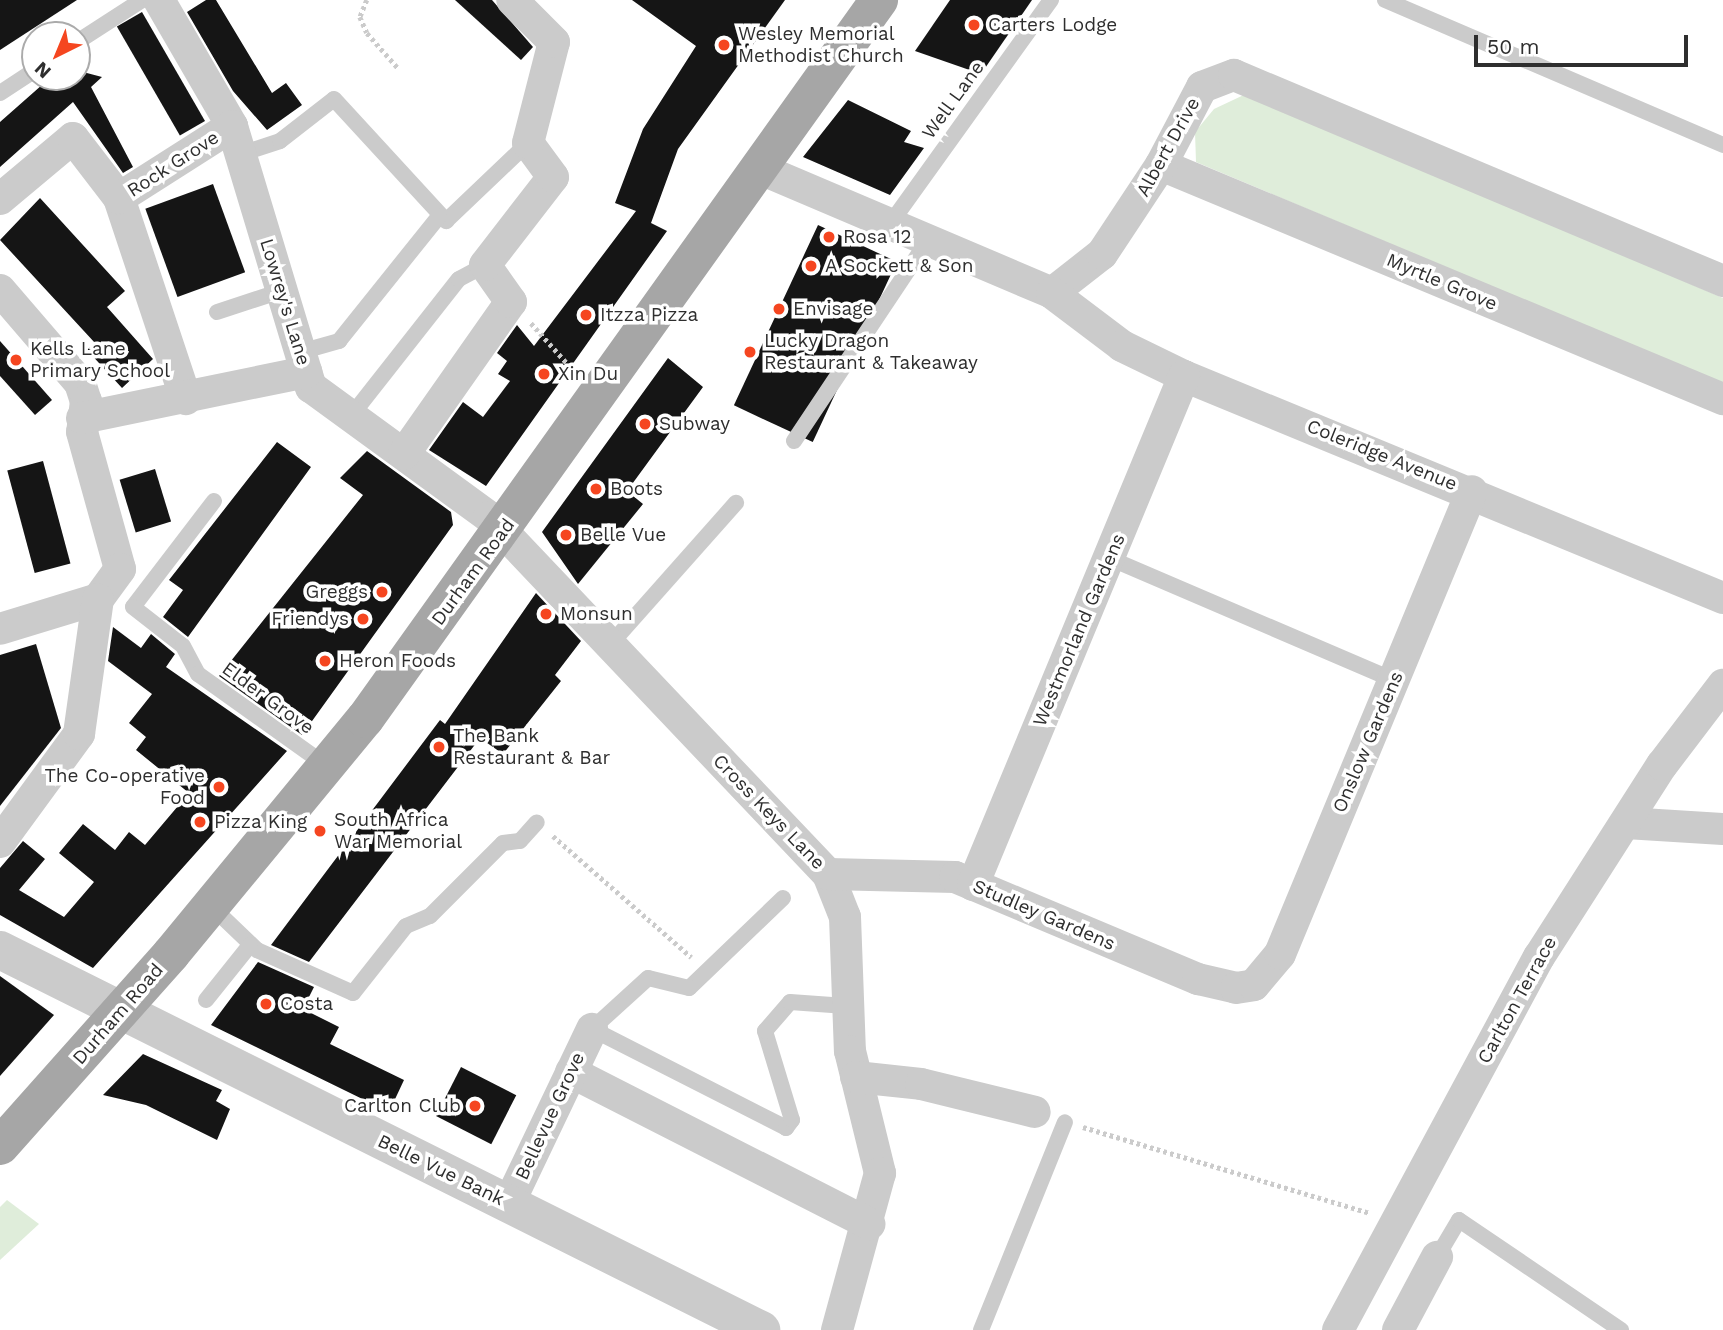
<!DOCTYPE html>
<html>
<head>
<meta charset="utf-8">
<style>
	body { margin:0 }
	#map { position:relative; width:1723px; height:1330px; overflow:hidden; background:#fff; font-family:"Work Sans",sans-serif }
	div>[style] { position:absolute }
	.green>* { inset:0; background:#dfedda }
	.building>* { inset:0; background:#151515; transform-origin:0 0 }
	.path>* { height:4.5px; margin-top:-2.25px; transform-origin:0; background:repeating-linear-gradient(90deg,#cbcbcb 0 3.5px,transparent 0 7px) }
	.service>* { height:16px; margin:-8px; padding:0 8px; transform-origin:8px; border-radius:8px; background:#cbcbcb }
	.minor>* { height:32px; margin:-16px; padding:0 16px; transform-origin:16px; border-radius:16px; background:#cbcbcb }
	.tertiary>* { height:38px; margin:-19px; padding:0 19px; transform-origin:19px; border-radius:19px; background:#cbcbcb }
	.primary>* { height:38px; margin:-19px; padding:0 19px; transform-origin:19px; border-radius:19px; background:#a6a6a6 }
	.dots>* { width:19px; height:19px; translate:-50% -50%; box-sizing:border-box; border:4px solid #fff; border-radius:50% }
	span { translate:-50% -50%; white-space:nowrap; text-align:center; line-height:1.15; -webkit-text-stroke:7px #fff; paint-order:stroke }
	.poi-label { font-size:19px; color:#2e2e2e }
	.left { translate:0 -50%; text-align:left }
	.right { translate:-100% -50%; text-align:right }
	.street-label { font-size:19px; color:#2e2e2e }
	.north { position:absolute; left:21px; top:21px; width:70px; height:70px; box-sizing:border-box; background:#fff; border:2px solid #ababab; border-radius:50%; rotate:223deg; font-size:19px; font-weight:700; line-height:28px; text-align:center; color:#2e2e2e }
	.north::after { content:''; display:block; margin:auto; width:24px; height:32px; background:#f54620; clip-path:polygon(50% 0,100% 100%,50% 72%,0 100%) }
	.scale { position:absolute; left:1474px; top:35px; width:214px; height:32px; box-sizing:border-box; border:4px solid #2e2e2e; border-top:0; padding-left:9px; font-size:21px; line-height:24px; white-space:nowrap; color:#2e2e2e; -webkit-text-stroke:5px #fff; paint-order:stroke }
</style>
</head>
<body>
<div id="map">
	<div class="green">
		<i style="clip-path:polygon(1248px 93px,1723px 298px,1723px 384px,1196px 162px,1195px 132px,1214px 109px)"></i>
		<i style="clip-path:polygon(7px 1200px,39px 1224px,0 1260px,0 1207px)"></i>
	</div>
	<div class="building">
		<i style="clip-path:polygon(0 0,77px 0,0 50px)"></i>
		<i style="clip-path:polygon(206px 0,216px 0,272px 93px,286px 83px,302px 105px,267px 130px,233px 91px,187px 12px)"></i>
		<i style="clip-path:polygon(455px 0,492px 0,533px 47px,521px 60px)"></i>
		<i style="clip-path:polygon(632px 0,785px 0,678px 149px,651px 223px,667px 231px,486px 486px,429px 450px,463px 402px,483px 417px,510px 381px,498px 374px,507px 361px,497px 353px,517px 325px,534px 346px,636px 211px,615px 203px,643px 129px,696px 46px)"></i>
		<i style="clip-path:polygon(950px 0,1032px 0,981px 74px,915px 51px)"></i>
		<i style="left:142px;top:12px;width:126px;height:29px;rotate:60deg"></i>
		<i style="clip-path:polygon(83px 72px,102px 77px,91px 87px,133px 167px,123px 173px,73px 102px,0 167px,0 122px,51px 77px)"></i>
		<i style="clip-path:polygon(848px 100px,911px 131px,904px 142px,924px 148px,890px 195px,803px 157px)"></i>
		<i style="left:213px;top:184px;width:94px;height:72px;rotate:70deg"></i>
		<i style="clip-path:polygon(40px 198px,125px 291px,107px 307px,153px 359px,122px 388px,87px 350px,95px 343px,0 240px)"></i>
		<i style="left:818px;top:225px;width:87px;height:199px;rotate:25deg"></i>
		<i style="clip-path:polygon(0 341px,52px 400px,35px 415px,0 376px)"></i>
		<i style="clip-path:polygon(668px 358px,703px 387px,627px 491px,643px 504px,578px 584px,542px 532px)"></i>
		<i style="clip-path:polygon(277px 442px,311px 467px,188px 637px,163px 617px,183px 590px,169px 580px)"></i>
		<i style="clip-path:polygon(367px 451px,451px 512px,453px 525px,302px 735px,219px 676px,363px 495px,340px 478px)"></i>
		<i style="left:43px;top:461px;width:106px;height:37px;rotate:75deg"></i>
		<i style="left:155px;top:469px;width:55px;height:37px;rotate:73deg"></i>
		<i style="clip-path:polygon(536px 593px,581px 641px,555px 675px,561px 681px,503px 754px,480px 738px,309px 962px,271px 945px,440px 720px,445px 724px)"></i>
		<i style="clip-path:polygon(113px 627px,141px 648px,151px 634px,175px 654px,166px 667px,287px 751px,93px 968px,0 915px,0 868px,23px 841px,45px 859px,19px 890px,64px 917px,94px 882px,59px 853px,83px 824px,115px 850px,129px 832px,145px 845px,189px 793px,136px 750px,146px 737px,129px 723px,152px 694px,108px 661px)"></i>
		<i style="clip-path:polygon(36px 644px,61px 728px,0 806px,0 655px)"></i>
		<i style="clip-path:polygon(258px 962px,314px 987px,303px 1009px,339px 1027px,330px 1044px,404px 1080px,389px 1112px,211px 1025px)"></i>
		<i style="clip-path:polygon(0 976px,54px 1015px,0 1076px)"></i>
		<i style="clip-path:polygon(143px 1054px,222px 1090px,216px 1101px,230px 1109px,217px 1140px,146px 1105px,103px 1095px)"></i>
		<i style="left:461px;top:1067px;width:62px;height:55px;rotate:27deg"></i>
	</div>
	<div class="path">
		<i style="left:367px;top:0;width:18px;rotate:112deg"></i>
		<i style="left:360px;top:17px;width:17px;rotate:66deg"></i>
		<i style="left:367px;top:33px;width:48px;rotate:48.4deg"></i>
		<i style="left:531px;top:323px;width:64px;rotate:48.1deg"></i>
		<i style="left:553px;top:836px;width:184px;rotate:41.2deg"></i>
		<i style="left:1083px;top:1127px;width:300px;rotate:16.7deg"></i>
	</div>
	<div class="service">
		<i style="left:1385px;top:0;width:368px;rotate:23.2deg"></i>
		<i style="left:77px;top:42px;width:77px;rotate:-32.9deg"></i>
		<i style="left:0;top:93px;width:42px;rotate:-33.3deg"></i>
		<i style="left:241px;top:154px;width:41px;rotate:-18.4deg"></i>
		<i style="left:280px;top:141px;width:68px;rotate:-37.9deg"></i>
		<i style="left:334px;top:99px;width:166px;rotate:47.4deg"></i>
		<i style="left:446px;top:221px;width:113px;rotate:-43.6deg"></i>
		<i style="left:890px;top:224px;width:276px;rotate:-54.3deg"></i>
		<i style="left:217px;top:312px;width:67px;rotate:-18.2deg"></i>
		<i style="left:300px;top:352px;width:41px;rotate:-15.8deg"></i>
		<i style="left:339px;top:341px;width:160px;rotate:-51.3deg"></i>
		<i style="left:351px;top:416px;width:174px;rotate:-51.8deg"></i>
		<i style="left:459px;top:279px;width:30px;rotate:-28deg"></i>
		<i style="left:794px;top:441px;width:242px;rotate:-56.3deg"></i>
		<i style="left:214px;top:501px;width:133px;rotate:127.4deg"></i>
		<i style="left:133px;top:607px;width:63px;rotate:38deg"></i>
		<i style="left:183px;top:646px;width:32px;rotate:62deg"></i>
		<i style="left:198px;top:674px;width:158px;rotate:35.5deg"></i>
		<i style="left:1109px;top:558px;width:310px;rotate:23.2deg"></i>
		<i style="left:608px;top:647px;width:193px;rotate:-48.4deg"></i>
		<i style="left:783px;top:898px;width:130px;rotate:136.2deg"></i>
		<i style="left:689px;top:988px;width:42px;rotate:-166.3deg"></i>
		<i style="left:648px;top:978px;width:76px;rotate:137.7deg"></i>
		<i style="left:592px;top:1029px;width:218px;rotate:27deg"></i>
		<i style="left:786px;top:1128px;width:10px;rotate:-53deg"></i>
		<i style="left:792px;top:1120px;width:93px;rotate:-106.9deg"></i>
		<i style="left:765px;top:1031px;width:38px;rotate:-49deg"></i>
		<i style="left:790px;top:1002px;width:56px;rotate:4.1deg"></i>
		<i style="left:211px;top:906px;width:64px;rotate:43.7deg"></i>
		<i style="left:257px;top:950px;width:105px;rotate:24.1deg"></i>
		<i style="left:353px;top:993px;width:85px;rotate:-51.7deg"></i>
		<i style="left:406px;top:926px;width:26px;rotate:-23deg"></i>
		<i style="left:430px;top:916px;width:103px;rotate:-45deg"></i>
		<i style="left:503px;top:843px;width:17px;rotate:-7deg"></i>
		<i style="left:520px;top:841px;width:25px;rotate:-48deg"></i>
		<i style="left:206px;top:1000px;width:70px;rotate:-51.3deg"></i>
		<i style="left:1437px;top:1257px;width:43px;rotate:-59.3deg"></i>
		<i style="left:1459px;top:1220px;width:196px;rotate:34.2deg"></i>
		<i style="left:981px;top:1330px;width:224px;rotate:-68deg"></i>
	</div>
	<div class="minor">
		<i style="left:159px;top:0;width:146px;rotate:59.9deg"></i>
		<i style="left:232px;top:126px;width:273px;rotate:73.2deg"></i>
		<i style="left:311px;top:387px;width:220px;rotate:36.1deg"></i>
		<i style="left:489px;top:517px;width:492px;rotate:46.5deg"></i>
		<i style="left:828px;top:874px;width:46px;rotate:68.4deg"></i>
		<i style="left:845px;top:917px;width:134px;rotate:87.9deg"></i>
		<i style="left:850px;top:1051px;width:126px;rotate:76.2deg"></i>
		<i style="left:880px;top:1173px;width:163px;rotate:105.3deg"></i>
		<i style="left:1161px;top:165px;width:609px;rotate:22.61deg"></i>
		<i style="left:758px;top:168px;width:319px;rotate:23deg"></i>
		<i style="left:1052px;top:293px;width:63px;rotate:-38deg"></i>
		<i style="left:1102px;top:254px;width:107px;rotate:-56.5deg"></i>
		<i style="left:1161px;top:165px;width:88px;rotate:-62.3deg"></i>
		<i style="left:1202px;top:87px;width:34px;rotate:-21deg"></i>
		<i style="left:1234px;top:75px;width:531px;rotate:22.84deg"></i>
		<i style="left:119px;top:198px;width:212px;rotate:71.6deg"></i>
		<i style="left:0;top:199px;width:95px;rotate:-39.9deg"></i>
		<i style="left:73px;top:138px;width:76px;rotate:52.5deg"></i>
		<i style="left:119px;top:198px;width:134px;rotate:-32.5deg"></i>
		<i style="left:0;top:290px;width:123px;rotate:49.3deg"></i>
		<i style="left:80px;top:383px;width:19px;rotate:72deg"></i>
		<i style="left:86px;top:401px;width:31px;rotate:97deg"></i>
		<i style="left:82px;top:432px;width:142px;rotate:74.5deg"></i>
		<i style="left:120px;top:569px;width:37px;rotate:126deg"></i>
		<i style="left:98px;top:599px;width:102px;rotate:163deg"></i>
		<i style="left:1052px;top:293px;width:88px;rotate:37.1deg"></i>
		<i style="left:1122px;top:346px;width:69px;rotate:25.8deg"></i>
		<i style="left:1184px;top:376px;width:583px;rotate:22.39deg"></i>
		<i style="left:82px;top:418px;width:229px;rotate:-11.6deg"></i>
		<i style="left:404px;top:454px;width:186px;rotate:-54.9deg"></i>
		<i style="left:511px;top:302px;width:45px;rotate:-125.1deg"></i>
		<i style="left:485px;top:265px;width:111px;rotate:-52.3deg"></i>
		<i style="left:553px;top:177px;width:42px;rotate:-126.3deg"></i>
		<i style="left:528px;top:143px;width:104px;rotate:-75.6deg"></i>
		<i style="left:554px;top:42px;width:59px;rotate:-135deg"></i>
		<i style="left:1626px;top:823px;width:97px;rotate:3.5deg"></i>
		<i style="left:0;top:842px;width:134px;rotate:-53.8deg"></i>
		<i style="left:79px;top:734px;width:136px;rotate:-82deg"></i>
		<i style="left:828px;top:874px;width:127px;rotate:1.4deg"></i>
		<i style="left:955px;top:877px;width:264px;rotate:22.8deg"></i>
		<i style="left:1198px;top:979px;width:39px;rotate:13deg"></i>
		<i style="left:1236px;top:988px;width:18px;rotate:-9deg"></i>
		<i style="left:1254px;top:985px;width:40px;rotate:-50deg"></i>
		<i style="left:1280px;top:954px;width:501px;rotate:-67.48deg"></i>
		<i style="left:973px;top:885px;width:551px;rotate:-67.48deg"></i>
		<i style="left:571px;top:1072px;width:335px;rotate:27deg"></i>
		<i style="left:856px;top:1077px;width:65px;rotate:6.1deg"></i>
		<i style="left:921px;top:1084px;width:117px;rotate:13.8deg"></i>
		<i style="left:509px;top:1203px;width:193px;rotate:-64.5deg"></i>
		<i style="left:1338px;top:1330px;width:424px;rotate:-61.7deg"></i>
		<i style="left:1539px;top:957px;width:228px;rotate:-57.4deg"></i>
		<i style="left:1662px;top:765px;width:101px;rotate:-52.7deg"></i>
		<i style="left:1398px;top:1330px;width:83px;rotate:-61.9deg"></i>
	</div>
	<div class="tertiary">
		<i style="left:0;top:950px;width:851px;rotate:26.53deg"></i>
	</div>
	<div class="primary">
		<i style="left:0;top:1146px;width:257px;rotate:-48.3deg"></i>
		<i style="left:171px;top:954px;width:305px;rotate:-50.5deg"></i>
		<i style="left:365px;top:719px;width:884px;rotate:-54.44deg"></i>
	</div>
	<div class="dots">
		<i style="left:974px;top:25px;background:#f54620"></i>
		<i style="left:724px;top:45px;background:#f54620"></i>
		<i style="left:829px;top:237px;background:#f54620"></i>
		<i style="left:811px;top:266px;background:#f54620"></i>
		<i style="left:779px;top:309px;background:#f54620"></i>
		<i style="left:586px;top:315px;background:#f54620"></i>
		<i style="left:750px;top:352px;background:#f54620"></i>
		<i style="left:16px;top:360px;background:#f54620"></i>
		<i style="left:544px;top:374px;background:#f54620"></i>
		<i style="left:645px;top:424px;background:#f54620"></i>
		<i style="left:596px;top:489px;background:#f54620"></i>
		<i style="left:566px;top:535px;background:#f54620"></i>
		<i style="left:382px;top:592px;background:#f54620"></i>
		<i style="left:546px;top:614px;background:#f54620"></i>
		<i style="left:363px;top:619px;background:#f54620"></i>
		<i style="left:325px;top:661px;background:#f54620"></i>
		<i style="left:439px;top:747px;background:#f54620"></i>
		<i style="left:219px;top:787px;background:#f54620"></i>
		<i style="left:200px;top:822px;background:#f54620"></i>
		<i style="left:320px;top:831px;background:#f54620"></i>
		<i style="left:266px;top:1004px;background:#f54620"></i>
		<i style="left:475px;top:1106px;background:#f54620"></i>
	</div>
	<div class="poi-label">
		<span class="left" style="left:988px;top:25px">Carters Lodge</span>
		<span class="left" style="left:738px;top:45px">Wesley Memorial<br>Methodist Church</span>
		<span class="left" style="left:843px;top:237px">Rosa 12</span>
		<span class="left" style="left:825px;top:266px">A Sockett &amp; Son</span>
		<span class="left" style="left:793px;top:309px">Envisage</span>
		<span class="left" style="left:600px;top:315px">Itzza Pizza</span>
		<span class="left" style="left:764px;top:352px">Lucky Dragon<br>Restaurant &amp; Takeaway</span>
		<span class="left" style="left:30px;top:360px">Kells Lane<br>Primary School</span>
		<span class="left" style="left:558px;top:374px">Xin Du</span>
		<span class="left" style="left:659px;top:424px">Subway</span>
		<span class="left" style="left:610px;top:489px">Boots</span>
		<span class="left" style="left:580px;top:535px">Belle Vue</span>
		<span class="right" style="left:368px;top:592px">Greggs</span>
		<span class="left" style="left:560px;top:614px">Monsun</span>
		<span class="right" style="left:349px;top:619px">Friendys</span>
		<span class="left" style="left:339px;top:661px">Heron Foods</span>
		<span class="left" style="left:453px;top:747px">The Bank<br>Restaurant &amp; Bar</span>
		<span class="right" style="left:205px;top:787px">The Co-operative<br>Food</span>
		<span class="left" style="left:334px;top:831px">South Africa<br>War Memorial</span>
		<span class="left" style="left:214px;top:822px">Pizza King</span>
		<span class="left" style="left:280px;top:1004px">Costa</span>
		<span class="right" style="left:461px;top:1106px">Carlton Club</span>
	</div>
	<div class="street-label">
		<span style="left:953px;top:100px;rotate:-54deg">Well Lane</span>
		<span style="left:1168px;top:147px;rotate:-61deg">Albert Drive</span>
		<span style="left:173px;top:164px;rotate:-33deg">Rock Grove</span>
		<span style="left:1442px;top:282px;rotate:23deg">Myrtle Grove</span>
		<span style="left:285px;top:302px;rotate:73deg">Lowrey's Lane</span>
		<span style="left:1382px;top:455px;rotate:22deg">Coleridge Avenue</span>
		<span style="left:473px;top:572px;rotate:-54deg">Durham Road</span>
		<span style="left:1079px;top:630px;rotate:-67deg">Westmorland Gardens</span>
		<span style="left:268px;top:698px;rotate:36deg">Elder Grove</span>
		<span style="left:1368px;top:742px;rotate:-67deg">Onslow Gardens</span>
		<span style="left:769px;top:812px;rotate:46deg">Cross Keys Lane</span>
		<span style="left:1044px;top:915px;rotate:23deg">Studley Gardens</span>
		<span style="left:1517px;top:1000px;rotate:-61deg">Carlton Terrace</span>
		<span style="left:118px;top:1014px;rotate:-49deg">Durham Road</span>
		<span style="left:550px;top:1116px;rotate:-65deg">Bellevue Grove</span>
		<span style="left:441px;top:1170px;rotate:26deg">Belle Vue Bank</span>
	</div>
	<div class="north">N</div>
	<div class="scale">50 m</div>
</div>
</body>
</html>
